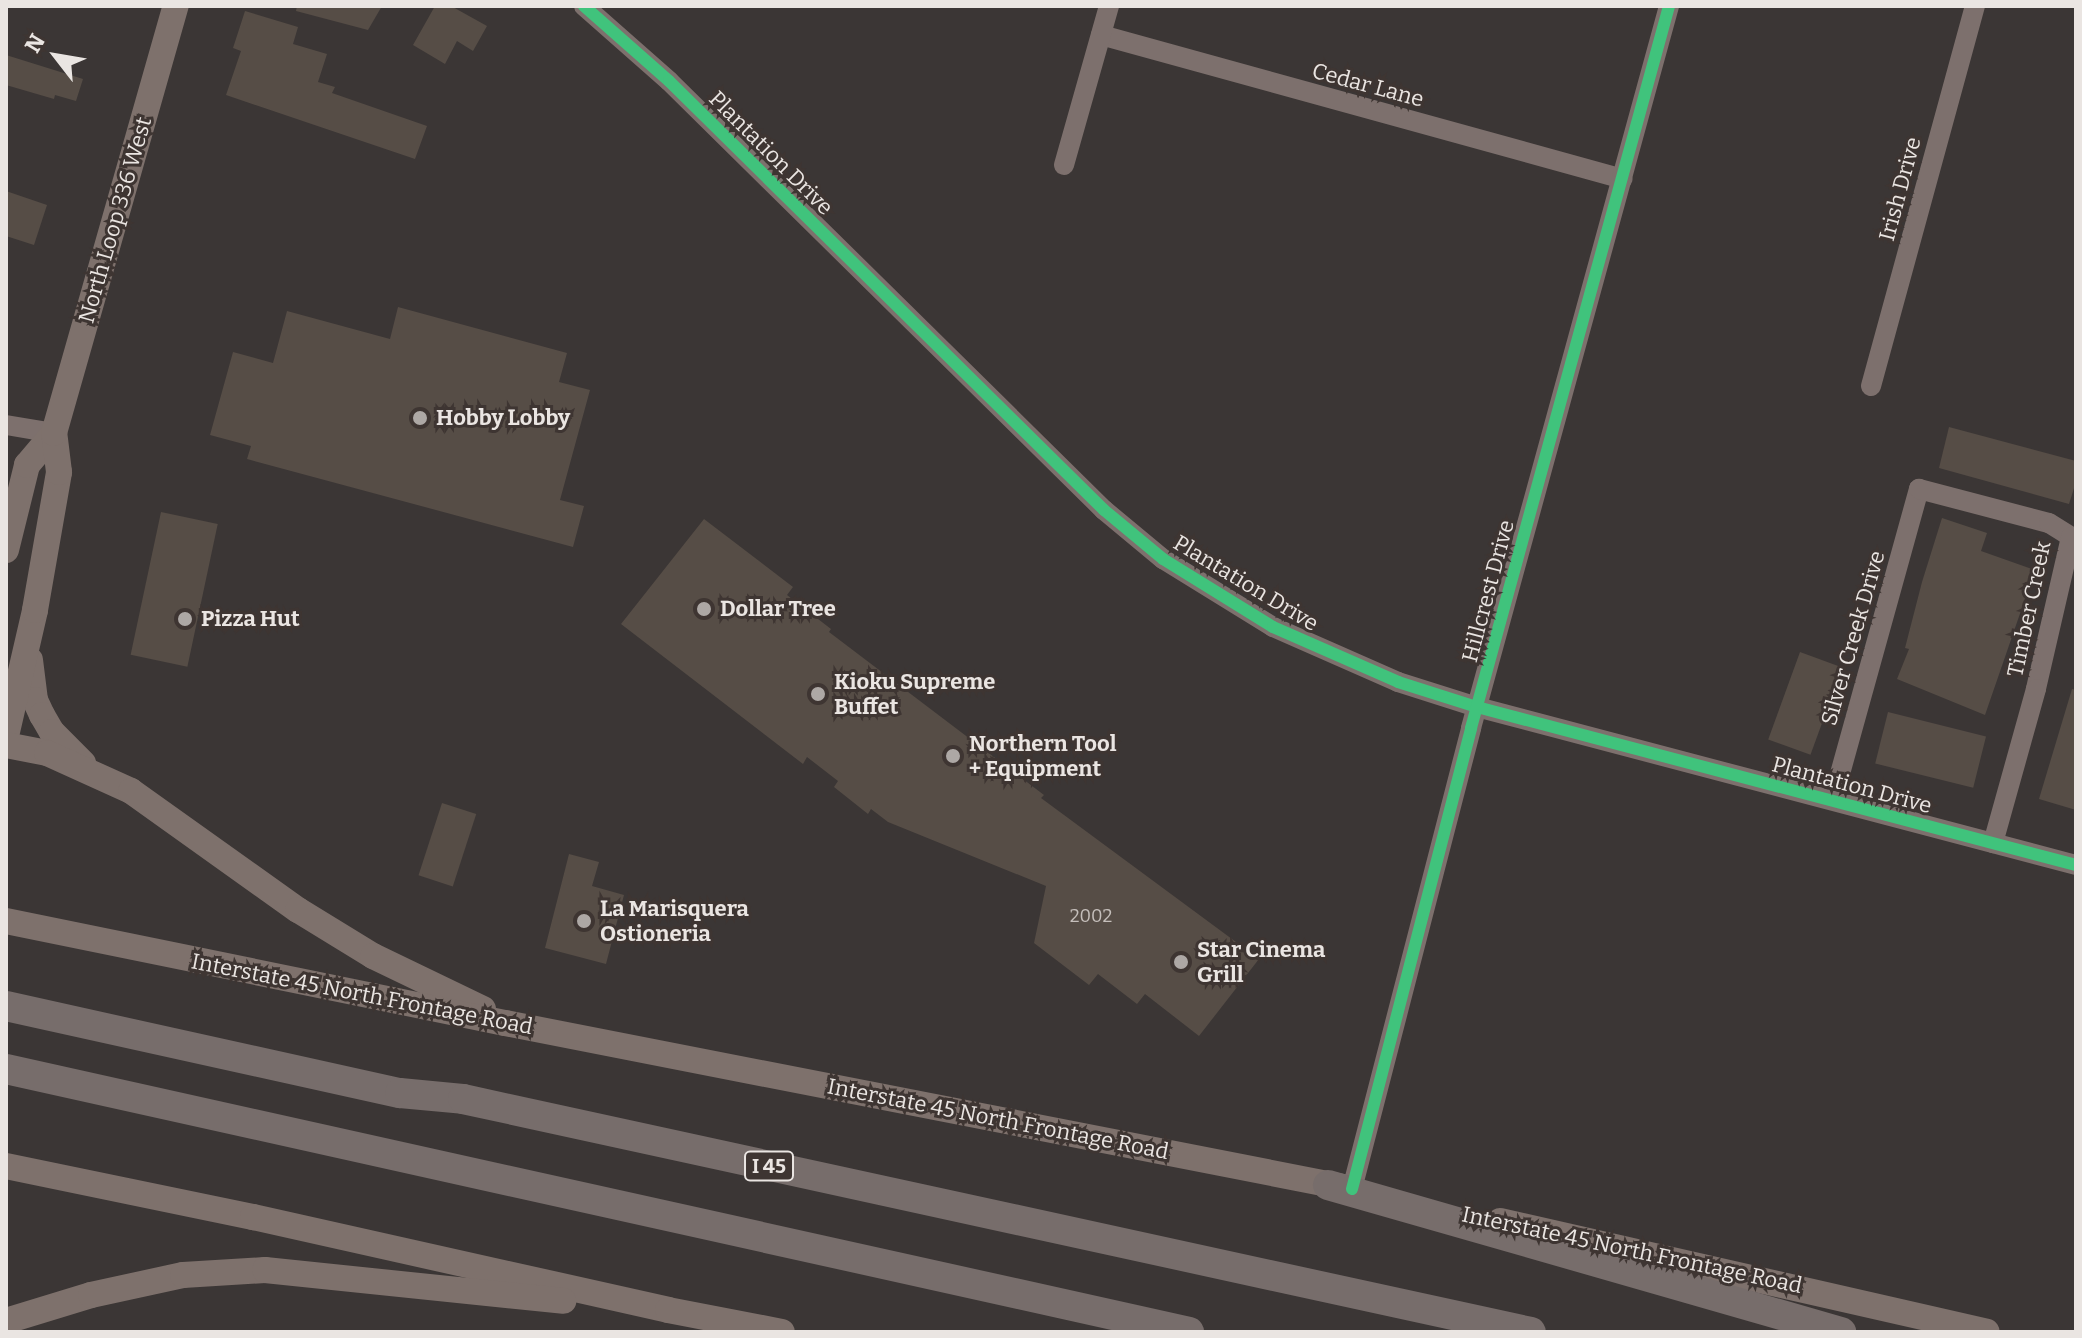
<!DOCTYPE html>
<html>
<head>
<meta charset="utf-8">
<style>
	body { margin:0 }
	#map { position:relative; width:2082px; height:1338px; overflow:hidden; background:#3b3635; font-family:Bitter,serif }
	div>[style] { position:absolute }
	.building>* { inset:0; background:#564d46; transform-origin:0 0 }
	.minor>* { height:20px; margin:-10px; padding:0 10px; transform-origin:10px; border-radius:10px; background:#7d706d }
	.major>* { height:26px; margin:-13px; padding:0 13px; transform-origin:13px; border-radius:13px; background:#7e716c }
	.highway>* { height:30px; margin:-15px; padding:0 15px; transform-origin:15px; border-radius:15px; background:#776d6b }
	.cycleway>* { height:12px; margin:-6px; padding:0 6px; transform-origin:6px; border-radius:6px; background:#40c37c }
	.dots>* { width:22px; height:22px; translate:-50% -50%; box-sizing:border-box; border:4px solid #3e3532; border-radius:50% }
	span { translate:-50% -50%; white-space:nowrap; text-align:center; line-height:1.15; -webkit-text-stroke:6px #3e3532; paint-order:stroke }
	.number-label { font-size:18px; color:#c5bfbb }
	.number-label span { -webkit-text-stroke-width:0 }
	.shield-label span { padding:2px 6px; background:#3e3532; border:2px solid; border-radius:6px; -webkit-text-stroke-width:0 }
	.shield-label { font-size:20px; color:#eae5e2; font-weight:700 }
	.street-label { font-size:22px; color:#eae5e2 }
	.poi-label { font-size:22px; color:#eae5e2; font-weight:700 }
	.left { translate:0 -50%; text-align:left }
	.frame { position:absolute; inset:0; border:8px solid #eae5e2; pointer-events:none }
	.north { position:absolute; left:16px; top:16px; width:80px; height:80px; -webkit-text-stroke:6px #3e3532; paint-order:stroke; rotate:301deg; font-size:22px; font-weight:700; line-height:32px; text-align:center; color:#eae5e2 }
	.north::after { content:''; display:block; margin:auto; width:28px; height:36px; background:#eae5e2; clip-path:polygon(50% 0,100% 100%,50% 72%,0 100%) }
</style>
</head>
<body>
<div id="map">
	<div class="building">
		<i style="clip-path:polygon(297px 6px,382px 6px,368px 30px,296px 11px)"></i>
		<i style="clip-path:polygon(435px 6px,451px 6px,487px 26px,473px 51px,457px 41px,445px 64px,413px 45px)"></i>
		<i style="clip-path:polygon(245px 11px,298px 27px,293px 44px,327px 54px,318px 82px,335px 87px,332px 93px,427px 126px,415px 159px,226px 95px,241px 51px,233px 48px)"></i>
		<i style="clip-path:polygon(6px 55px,83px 79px,76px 101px,55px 95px,54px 99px,6px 85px)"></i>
		<i style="clip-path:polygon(6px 191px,47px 205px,34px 245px,6px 236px)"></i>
		<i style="clip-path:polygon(398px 307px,567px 353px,559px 382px,590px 390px,560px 500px,584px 506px,573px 547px,247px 459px,251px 446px,210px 435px,233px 352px,273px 363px,287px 311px,390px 339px)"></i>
		<i style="clip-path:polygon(1949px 427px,2076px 461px,2076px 482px,2069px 504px,1939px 468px)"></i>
		<i style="left:161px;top:512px;width:58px;height:146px;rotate:12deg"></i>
		<i style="clip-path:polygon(1942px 518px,1987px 533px,1981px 551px,2035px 570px,1985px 715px,1897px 679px,1909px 649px,1905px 648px,1922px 582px)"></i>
		<i style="clip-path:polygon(704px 519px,793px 587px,787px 595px,831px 629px,829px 632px,1044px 795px,1041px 798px,1259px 959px,1199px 1036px,1145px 994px,1137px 1004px,1098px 974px,1089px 985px,1034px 943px,1046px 886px,888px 822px,871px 809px,868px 814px,834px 787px,838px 781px,807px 757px,803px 764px,621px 624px)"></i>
		<i style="left:1800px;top:652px;width:45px;height:93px;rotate:20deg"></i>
		<i style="clip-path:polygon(2072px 689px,2076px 690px,2076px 810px,2039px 799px)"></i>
		<i style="left:1888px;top:712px;width:101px;height:53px;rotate:14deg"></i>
		<i style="left:442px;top:803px;width:36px;height:76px;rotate:18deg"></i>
		<i style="clip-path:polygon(569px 854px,599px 862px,592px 886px,624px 895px,606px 964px,545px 948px)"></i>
	</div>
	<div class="minor">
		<i style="left:584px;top:6px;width:113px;rotate:41.4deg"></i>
		<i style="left:669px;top:81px;width:611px;rotate:44.6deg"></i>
		<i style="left:1104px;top:510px;width:77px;rotate:39.7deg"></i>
		<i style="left:1163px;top:559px;width:129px;rotate:31.7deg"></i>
		<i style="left:1273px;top:627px;width:137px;rotate:23.7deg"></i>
		<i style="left:1398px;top:682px;width:83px;rotate:17.6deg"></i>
		<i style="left:1477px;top:707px;width:619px;rotate:14.78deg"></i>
		<i style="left:1101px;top:35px;width:541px;rotate:15.42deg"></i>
		<i style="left:1064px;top:165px;width:165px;rotate:-74.2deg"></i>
		<i style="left:1871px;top:386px;width:394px;rotate:-74.7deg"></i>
		<i style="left:6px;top:425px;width:49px;rotate:9.5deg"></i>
		<i style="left:1833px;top:799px;width:322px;rotate:-74.5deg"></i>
		<i style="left:1919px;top:489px;width:134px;rotate:14.7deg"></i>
		<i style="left:2049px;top:523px;width:26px;rotate:32deg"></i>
		<i style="left:2071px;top:537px;width:156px;rotate:103deg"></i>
		<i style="left:2036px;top:689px;width:160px;rotate:105.6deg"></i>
		<i style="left:1352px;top:1189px;width:476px;rotate:-75.5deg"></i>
		<i style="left:1471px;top:728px;width:749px;rotate:-74.66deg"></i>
	</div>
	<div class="major">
		<i style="left:6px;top:550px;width:88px;rotate:-76.1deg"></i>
		<i style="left:27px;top:465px;width:42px;rotate:-49.8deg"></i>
		<i style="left:30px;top:660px;width:40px;rotate:82.9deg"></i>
		<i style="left:35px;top:700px;width:17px;rotate:65deg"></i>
		<i style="left:42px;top:715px;width:20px;rotate:60deg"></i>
		<i style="left:52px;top:732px;width:44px;rotate:45deg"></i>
		<i style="left:6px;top:736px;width:129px;rotate:-77deg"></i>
		<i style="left:35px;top:610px;width:140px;rotate:-80.1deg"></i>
		<i style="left:59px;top:472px;width:39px;rotate:-97deg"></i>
		<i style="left:54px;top:433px;width:444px;rotate:-74.1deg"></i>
		<i style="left:6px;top:745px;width:42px;rotate:11deg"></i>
		<i style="left:47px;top:753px;width:92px;rotate:24.3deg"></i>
		<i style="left:131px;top:791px;width:205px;rotate:35.5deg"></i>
		<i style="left:298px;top:910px;width:88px;rotate:31.5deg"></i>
		<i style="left:373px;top:956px;width:122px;rotate:25.7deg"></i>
		<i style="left:6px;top:921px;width:509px;rotate:11.55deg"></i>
		<i style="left:505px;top:1023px;width:859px;rotate:11.07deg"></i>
		<i style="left:6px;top:1166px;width:252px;rotate:11.7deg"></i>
		<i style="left:253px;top:1217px;width:425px;rotate:12.6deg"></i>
		<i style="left:668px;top:1310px;width:116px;rotate:10.9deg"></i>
		<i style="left:1500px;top:1221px;width:499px;rotate:12.8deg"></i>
		<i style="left:6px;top:1321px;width:89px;rotate:-17deg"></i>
		<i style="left:91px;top:1295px;width:94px;rotate:-12.3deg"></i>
		<i style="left:183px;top:1275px;width:82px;rotate:-3.5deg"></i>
		<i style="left:265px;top:1270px;width:300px;rotate:5.9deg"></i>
	</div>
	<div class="highway">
		<i style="left:6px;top:1006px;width:403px;rotate:12.5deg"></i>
		<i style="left:400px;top:1093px;width:63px;rotate:5.4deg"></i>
		<i style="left:463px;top:1099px;width:1093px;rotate:12.31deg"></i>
		<i style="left:6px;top:1069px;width:1212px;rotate:12.53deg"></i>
		<i style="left:1328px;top:1185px;width:534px;rotate:15.99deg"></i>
	</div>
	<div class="cycleway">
		<i style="left:584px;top:6px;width:113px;rotate:41.4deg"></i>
		<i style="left:669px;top:81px;width:611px;rotate:44.6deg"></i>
		<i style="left:1104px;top:510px;width:77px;rotate:39.7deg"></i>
		<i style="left:1163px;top:559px;width:129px;rotate:31.7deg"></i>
		<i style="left:1273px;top:627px;width:137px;rotate:23.7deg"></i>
		<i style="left:1398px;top:682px;width:83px;rotate:17.6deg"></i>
		<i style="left:1477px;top:707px;width:619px;rotate:14.78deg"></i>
		<i style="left:1352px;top:1189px;width:476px;rotate:-75.5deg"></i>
		<i style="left:1471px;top:728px;width:749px;rotate:-74.66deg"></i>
	</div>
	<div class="dots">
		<i style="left:420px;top:418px;background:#ada8a5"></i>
		<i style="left:704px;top:609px;background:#ada8a5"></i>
		<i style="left:185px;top:619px;background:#ada8a5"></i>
		<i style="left:818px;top:694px;background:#ada8a5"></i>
		<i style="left:953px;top:756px;background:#ada8a5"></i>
		<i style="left:584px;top:921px;background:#ada8a5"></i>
		<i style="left:1181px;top:962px;background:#ada8a5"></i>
	</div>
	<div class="number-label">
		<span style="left:1091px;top:916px">2002</span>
	</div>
	<div class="shield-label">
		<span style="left:769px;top:1166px">I 45</span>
	</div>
	<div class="street-label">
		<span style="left:1368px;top:85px;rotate:15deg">Cedar Lane</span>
		<span style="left:771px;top:153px;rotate:45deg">Plantation Drive</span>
		<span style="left:1900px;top:189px;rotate:-75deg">Irish Drive</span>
		<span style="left:115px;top:220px;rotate:-74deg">North Loop 336 West</span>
		<span style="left:1246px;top:583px;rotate:31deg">Plantation Drive</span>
		<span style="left:1488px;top:591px;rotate:-75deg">Hillcrest Drive</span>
		<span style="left:2029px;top:609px;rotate:-78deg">Timber Creek</span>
		<span style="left:1853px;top:638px;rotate:-74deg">Silver Creek Drive</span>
		<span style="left:1852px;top:785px;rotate:15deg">Plantation Drive</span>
		<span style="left:362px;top:994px;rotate:11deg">Interstate 45 North Frontage Road</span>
		<span style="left:998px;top:1119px;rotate:11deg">Interstate 45 North Frontage Road</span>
		<span style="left:1632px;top:1250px;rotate:12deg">Interstate 45 North Frontage Road</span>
	</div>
	<div class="poi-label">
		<span class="left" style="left:436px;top:418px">Hobby Lobby</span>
		<span class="left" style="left:720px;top:609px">Dollar Tree</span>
		<span class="left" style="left:201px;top:619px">Pizza Hut</span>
		<span class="left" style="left:834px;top:694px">Kioku Supreme<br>Buffet</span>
		<span class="left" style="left:969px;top:756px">Northern Tool<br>+ Equipment</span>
		<span class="left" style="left:600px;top:921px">La Marisquera<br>Ostioneria</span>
		<span class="left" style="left:1197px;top:962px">Star Cinema<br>Grill</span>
	</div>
	<div class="frame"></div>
	<div class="north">N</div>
</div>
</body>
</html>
